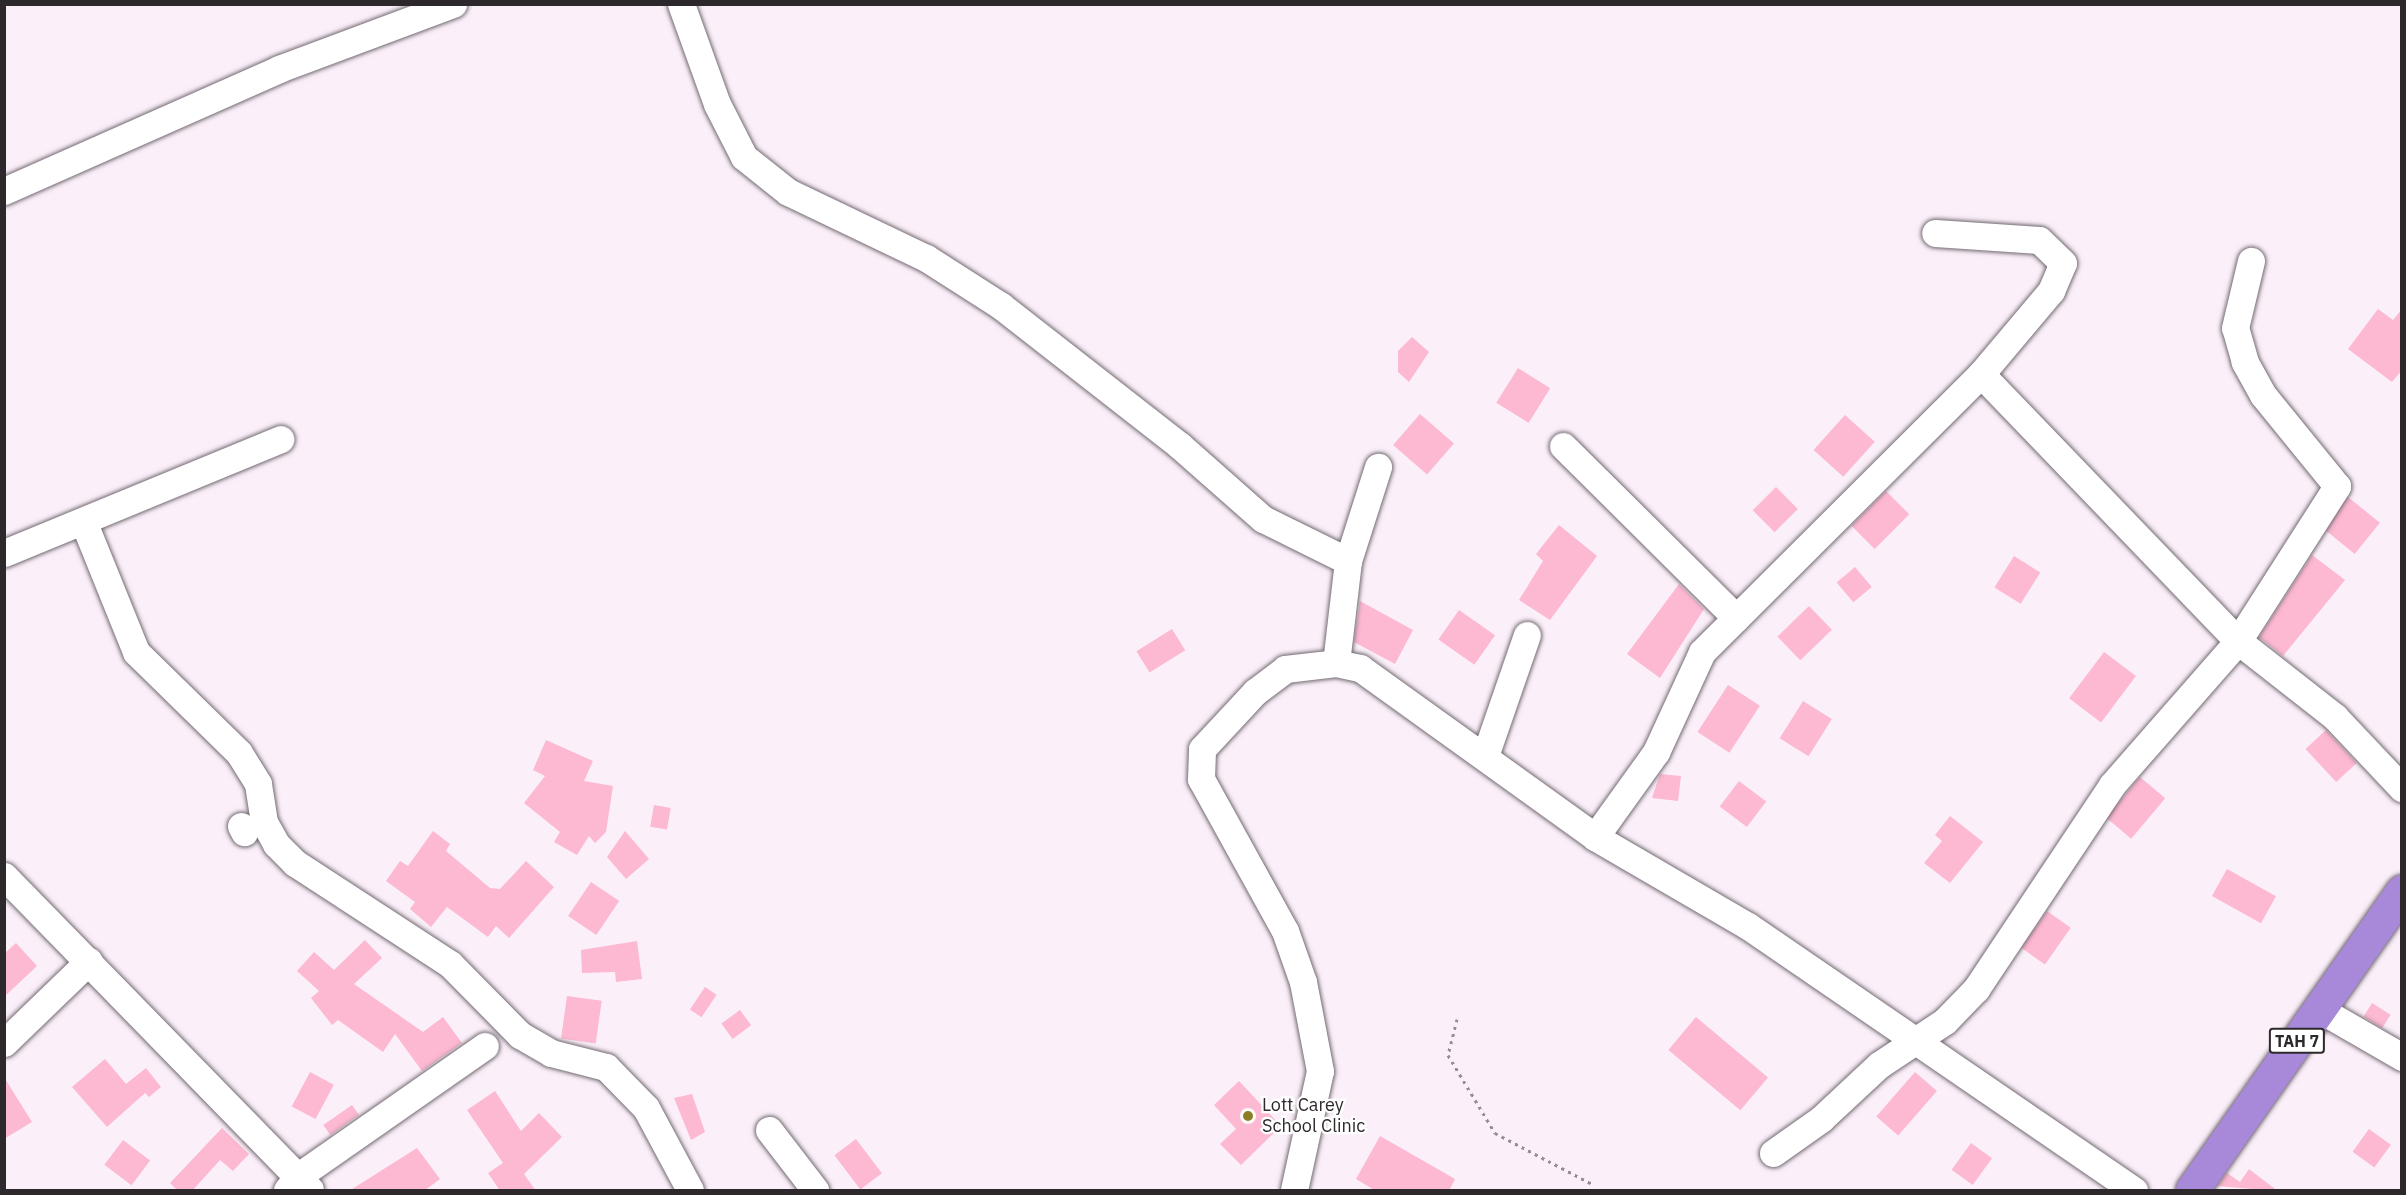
<!DOCTYPE html>
<html>
<head>
<meta charset="utf-8">
<style>
	body { margin:0 }
	#map { position:relative; width:2406px; height:1195px; overflow:hidden; background:#fbf0fa; font-family:"IBM Plex Sans",sans-serif }
	div>[style] { position:absolute }
	.building>* { inset:0; background:#fdb8d2; transform-origin:0 0 }
	.path>* { height:3px; margin-top:-1.5px; transform-origin:0; background:repeating-linear-gradient(90deg,#958d94 0 3px,transparent 0 7.5px) }
	.roads { filter:drop-shadow(0 0 2px #736a72) drop-shadow(0 0 2px #736a72) }
	.minor>* { height:27px; margin:-13.5px; padding:0 13.5px; transform-origin:13.5px; border-radius:13.5px; background:#fff }
	.highway>* { height:33px; margin:-16.5px; padding:0 16.5px; transform-origin:16.5px; border-radius:16.5px; background:#a888d8 }
	.dots>* { width:16px; height:16px; translate:-50% -50%; box-sizing:border-box; border:3px solid #fff; border-radius:50% }
	span { translate:-50% -50%; white-space:nowrap; text-align:center; line-height:1.15; -webkit-text-stroke:4.5px #fff; paint-order:stroke }
	.shield-label span { padding:2px 4px; background:#fff; border:2px solid; border-radius:4px; -webkit-text-stroke-width:0 }
	.shield-label { font-size:16px; color:#2c282b; font-weight:700 }
	.poi-label { font-size:18px; color:#2c282b }
	.left { translate:0 -50%; text-align:left }
	.frame { position:absolute; inset:0; border:6px solid #2c282b; pointer-events:none }
</style>
</head>
<body>
<div id="map">
	<div class="building">
		<i style="clip-path:polygon(2378px 309px,2393px 320px,2402px 309px,2402px 370px,2392px 382px,2348px 349px)"></i>
		<i style="clip-path:polygon(1412px 337px,1429px 352px,1409px 382px,1398px 372px,1398px 351px)"></i>
		<i style="left:1518px;top:368px;width:38px;height:41px;rotate:32deg"></i>
		<i style="left:1420px;top:414px;width:45px;height:41px;rotate:41deg"></i>
		<i style="left:1845px;top:415px;width:40px;height:47px;rotate:42deg"></i>
		<i style="left:1776px;top:487px;width:31px;height:33px;rotate:45deg"></i>
		<i style="left:1886px;top:491px;width:33px;height:49px;rotate:45deg"></i>
		<i style="left:2348px;top:497px;width:41px;height:40px;rotate:39deg"></i>
		<i style="clip-path:polygon(1559px 525px,1597px 556px,1550px 620px,1519px 600px,1543px 561px,1536px 554px)"></i>
		<i style="clip-path:polygon(2312px 555px,2345px 580px,2283px 656px,2259px 637px)"></i>
		<i style="left:2014px;top:556px;width:31px;height:37px;rotate:32deg"></i>
		<i style="left:1855px;top:567px;width:26px;height:24px;rotate:50deg"></i>
		<i style="clip-path:polygon(1679px 584px,1704px 609px,1660px 678px,1627px 654px)"></i>
		<i style="clip-path:polygon(1360px 601px,1413px 630px,1395px 664px,1354px 642px)"></i>
		<i style="left:1809px;top:606px;width:33px;height:44px;rotate:46deg"></i>
		<i style="left:1459px;top:610px;width:44px;height:36px;rotate:35deg"></i>
		<i style="left:1172px;top:629px;width:25px;height:42px;rotate:58deg"></i>
		<i style="left:2104px;top:652px;width:40px;height:58px;rotate:37deg"></i>
		<i style="left:1728px;top:685px;width:38px;height:56px;rotate:33deg"></i>
		<i style="left:1803px;top:701px;width:34px;height:44px;rotate:32deg"></i>
		<i style="left:2326px;top:730px;width:45px;height:28px;rotate:47deg"></i>
		<i style="clip-path:polygon(546px 740px,593px 761px,584px 781px,613px 786px,606px 832px,595px 843px,589px 836px,577px 855px,554px 842px,560px 832px,524px 803px,545px 776px,533px 770px)"></i>
		<i style="clip-path:polygon(1660px 774px,1681px 776px,1678px 801px,1652px 798px)"></i>
		<i style="left:2140px;top:777px;width:33px;height:53px;rotate:40deg"></i>
		<i style="left:1739px;top:781px;width:34px;height:32px;rotate:37deg"></i>
		<i style="left:654px;top:805px;width:17px;height:22px;rotate:10deg"></i>
		<i style="clip-path:polygon(1950px 816px,1983px 842px,1950px 883px,1924px 863px,1942px 841px,1935px 835px)"></i>
		<i style="clip-path:polygon(433px 831px,450px 844px,446px 851px,490px 888px,500px 889px,526px 861px,554px 887px,509px 938px,496px 926px,488px 937px,447px 907px,431px 927px,410px 909px,415px 902px,386px 881px,400px 861px,408px 866px)"></i>
		<i style="clip-path:polygon(625px 831px,649px 859px,626px 879px,607px 857px)"></i>
		<i style="left:2227px;top:869px;width:56px;height:31px;rotate:29deg"></i>
		<i style="left:591px;top:882px;width:34px;height:41px;rotate:34deg"></i>
		<i style="left:2047px;top:911px;width:29px;height:45px;rotate:35deg"></i>
		<i style="clip-path:polygon(365px 940px,382px 958px,354px 984px,423px 1032px,443px 1017px,462px 1043px,422px 1071px,395px 1034px,383px 1052px,338px 1020px,332px 1025px,311px 998px,319px 991px,297px 971px,314px 952px,334px 970px)"></i>
		<i style="clip-path:polygon(637px 941px,642px 979px,616px 982px,615px 972px,582px 973px,581px 950px)"></i>
		<i style="clip-path:polygon(16px 943px,37px 966px,4px 997px,4px 954px)"></i>
		<i style="left:705px;top:987px;width:14px;height:27px;rotate:34deg"></i>
		<i style="left:567px;top:996px;width:35px;height:43px;rotate:8deg"></i>
		<i style="left:2372px;top:1003px;width:22px;height:16px;rotate:32deg"></i>
		<i style="left:740px;top:1010px;width:19px;height:23px;rotate:54deg"></i>
		<i style="left:1696px;top:1017px;width:94px;height:43px;rotate:40deg"></i>
		<i style="clip-path:polygon(105px 1059px,126px 1084px,146px 1068px,161px 1087px,149px 1097px,145px 1093px,107px 1127px,72px 1087px)"></i>
		<i style="left:310px;top:1072px;width:27px;height:39px;rotate:28deg"></i>
		<i style="left:1915px;top:1072px;width:29px;height:59px;rotate:41deg"></i>
		<i style="clip-path:polygon(4px 1077px,32px 1122px,4px 1139px)"></i>
		<i style="clip-path:polygon(1239px 1081px,1281px 1126px,1241px 1165px,1220px 1144px,1236px 1129px,1214px 1105px)"></i>
		<i style="clip-path:polygon(495px 1091px,521px 1131px,539px 1113px,562px 1137px,524px 1174px,536px 1191px,500px 1191px,488px 1173px,503px 1163px,467px 1110px)"></i>
		<i style="clip-path:polygon(692px 1094px,705px 1132px,691px 1140px,674px 1098px)"></i>
		<i style="left:352px;top:1105px;width:12px;height:35px;rotate:55deg"></i>
		<i style="clip-path:polygon(222px 1128px,249px 1154px,233px 1171px,220px 1160px,192px 1191px,178px 1191px,170px 1183px)"></i>
		<i style="left:2369px;top:1129px;width:27px;height:28px;rotate:36deg"></i>
		<i style="clip-path:polygon(1380px 1136px,1455px 1179px,1449px 1191px,1376px 1191px,1356px 1179px)"></i>
		<i style="left:856px;top:1139px;width:43px;height:27px;rotate:53deg"></i>
		<i style="left:123px;top:1140px;width:34px;height:31px;rotate:37deg"></i>
		<i style="left:1971px;top:1143px;width:26px;height:33px;rotate:36deg"></i>
		<i style="clip-path:polygon(417px 1148px,440px 1179px,424px 1191px,349px 1191px)"></i>
		<i style="clip-path:polygon(2249px 1169px,2258px 1176px,2278px 1191px,2217px 1186px,2227px 1173px,2240px 1182px)"></i>
	</div>
	<div class="path">
		<i style="left:1457px;top:1019px;width:37px;rotate:104deg"></i>
		<i style="left:1448px;top:1055px;width:91px;rotate:58.9deg"></i>
		<i style="left:1495px;top:1133px;width:110px;rotate:27.7deg"></i>
	</div>
	<div class="roads">
		<div class="minor">
			<i style="left:681px;top:4px;width:106px;rotate:70.2deg"></i>
			<i style="left:717px;top:104px;width:59px;rotate:63deg"></i>
			<i style="left:744px;top:157px;width:56px;rotate:38.5deg"></i>
			<i style="left:788px;top:192px;width:153px;rotate:25.6deg"></i>
			<i style="left:926px;top:258px;width:89px;rotate:32.6deg"></i>
			<i style="left:1001px;top:306px;width:226px;rotate:38deg"></i>
			<i style="left:1179px;top:445px;width:112px;rotate:41.4deg"></i>
			<i style="left:1263px;top:519px;width:95px;rotate:26.3deg"></i>
			<i style="left:4px;top:191px;width:301px;rotate:-23.9deg"></i>
			<i style="left:279px;top:69px;width:186px;rotate:-20.5deg"></i>
			<i style="left:1981px;top:374px;width:371px;rotate:46.1deg"></i>
			<i style="left:2238px;top:641px;width:123px;rotate:38.1deg"></i>
			<i style="left:2335px;top:717px;width:98px;rotate:46.7deg"></i>
			<i style="left:1563px;top:446px;width:244px;rotate:44.8deg"></i>
			<i style="left:84px;top:523px;width:139px;rotate:68deg"></i>
			<i style="left:136px;top:652px;width:144px;rotate:44.4deg"></i>
			<i style="left:239px;top:753px;width:36px;rotate:58deg"></i>
			<i style="left:258px;top:784px;width:38px;rotate:81deg"></i>
			<i style="left:264px;top:822px;width:25px;rotate:61deg"></i>
			<i style="left:276px;top:844px;width:27px;rotate:45deg"></i>
			<i style="left:295px;top:863px;width:185px;rotate:33.1deg"></i>
			<i style="left:450px;top:964px;width:100px;rotate:45.4deg"></i>
			<i style="left:520px;top:1035px;width:36px;rotate:30deg"></i>
			<i style="left:551px;top:1053px;width:57px;rotate:14.3deg"></i>
			<i style="left:606px;top:1067px;width:57px;rotate:45.7deg"></i>
			<i style="left:646px;top:1108px;width:93px;rotate:61.8deg"></i>
			<i style="left:4px;top:553px;width:299px;rotate:-22.4deg"></i>
			<i style="left:1336px;top:663px;width:103px;rotate:-83.3deg"></i>
			<i style="left:1348px;top:561px;width:99px;rotate:-72.3deg"></i>
			<i style="left:1485px;top:756px;width:128px;rotate:-70.9deg"></i>
			<i style="left:241px;top:826px;width:7px;rotate:63deg"></i>
			<i style="left:1595px;top:837px;width:105px;rotate:-54.3deg"></i>
			<i style="left:1656px;top:752px;width:110px;rotate:-65.3deg"></i>
			<i style="left:1702px;top:652px;width:394px;rotate:-44.9deg"></i>
			<i style="left:1981px;top:374px;width:109px;rotate:-49.9deg"></i>
			<i style="left:2051px;top:291px;width:30px;rotate:-67deg"></i>
			<i style="left:2063px;top:263px;width:33px;rotate:-136deg"></i>
			<i style="left:2039px;top:240px;width:104px;rotate:-176.1deg"></i>
			<i style="left:4px;top:876px;width:438px;rotate:45.7deg"></i>
			<i style="left:2319px;top:1009px;width:96px;rotate:30deg"></i>
			<i style="left:4px;top:1043px;width:118px;rotate:-44deg"></i>
			<i style="left:769px;top:1130px;width:76px;rotate:52.5deg"></i>
			<i style="left:1773px;top:1153px;width:59px;rotate:-35.3deg"></i>
			<i style="left:1821px;top:1119px;width:79px;rotate:-43deg"></i>
			<i style="left:1879px;top:1065px;width:79px;rotate:-33.7deg"></i>
			<i style="left:1945px;top:1021px;width:45px;rotate:-45.9deg"></i>
			<i style="left:1976px;top:989px;width:245px;rotate:-56.3deg"></i>
			<i style="left:2112px;top:785px;width:191px;rotate:-48.8deg"></i>
			<i style="left:2238px;top:641px;width:184px;rotate:-57.4deg"></i>
			<i style="left:2337px;top:486px;width:117px;rotate:-129.1deg"></i>
			<i style="left:2263px;top:395px;width:38px;rotate:-119deg"></i>
			<i style="left:2245px;top:362px;width:35px;rotate:-106deg"></i>
			<i style="left:2235px;top:328px;width:69px;rotate:-76.6deg"></i>
			<i style="left:287px;top:1190px;width:16px;rotate:-52deg"></i>
			<i style="left:297px;top:1177px;width:229px;rotate:-34.9deg"></i>
			<i style="left:1294px;top:1190px;width:122px;rotate:-77.7deg"></i>
			<i style="left:1320px;top:1071px;width:91px;rotate:-100.8deg"></i>
			<i style="left:1303px;top:982px;width:54px;rotate:-109.4deg"></i>
			<i style="left:1285px;top:931px;width:174px;rotate:-118.9deg"></i>
			<i style="left:1201px;top:779px;width:30px;rotate:-88deg"></i>
			<i style="left:1202px;top:749px;width:78px;rotate:-47.1deg"></i>
			<i style="left:1255px;top:692px;width:38px;rotate:-37deg"></i>
			<i style="left:1285px;top:669px;width:51px;rotate:-6.7deg"></i>
			<i style="left:1336px;top:663px;width:25px;rotate:12deg"></i>
			<i style="left:1360px;top:668px;width:289px;rotate:35.7deg"></i>
			<i style="left:1595px;top:837px;width:177px;rotate:30.2deg"></i>
			<i style="left:1748px;top:926px;width:468px;rotate:34.4deg"></i>
		</div>
		<div class="highway">
			<i style="left:2192px;top:1190px;width:365px;rotate:-54.9deg"></i>
		</div>
	</div>
	<div class="dots">
		<i style="left:1248px;top:1116px;background:#8d7e24"></i>
	</div>
	<div class="shield-label">
		<span style="left:2297px;top:1041px">TAH 7</span>
	</div>
	<div class="poi-label">
		<span class="left" style="left:1262px;top:1116px">Lott Carey<br>School Clinic</span>
	</div>
	<div class="frame"></div>
</div>
</body>
</html>
